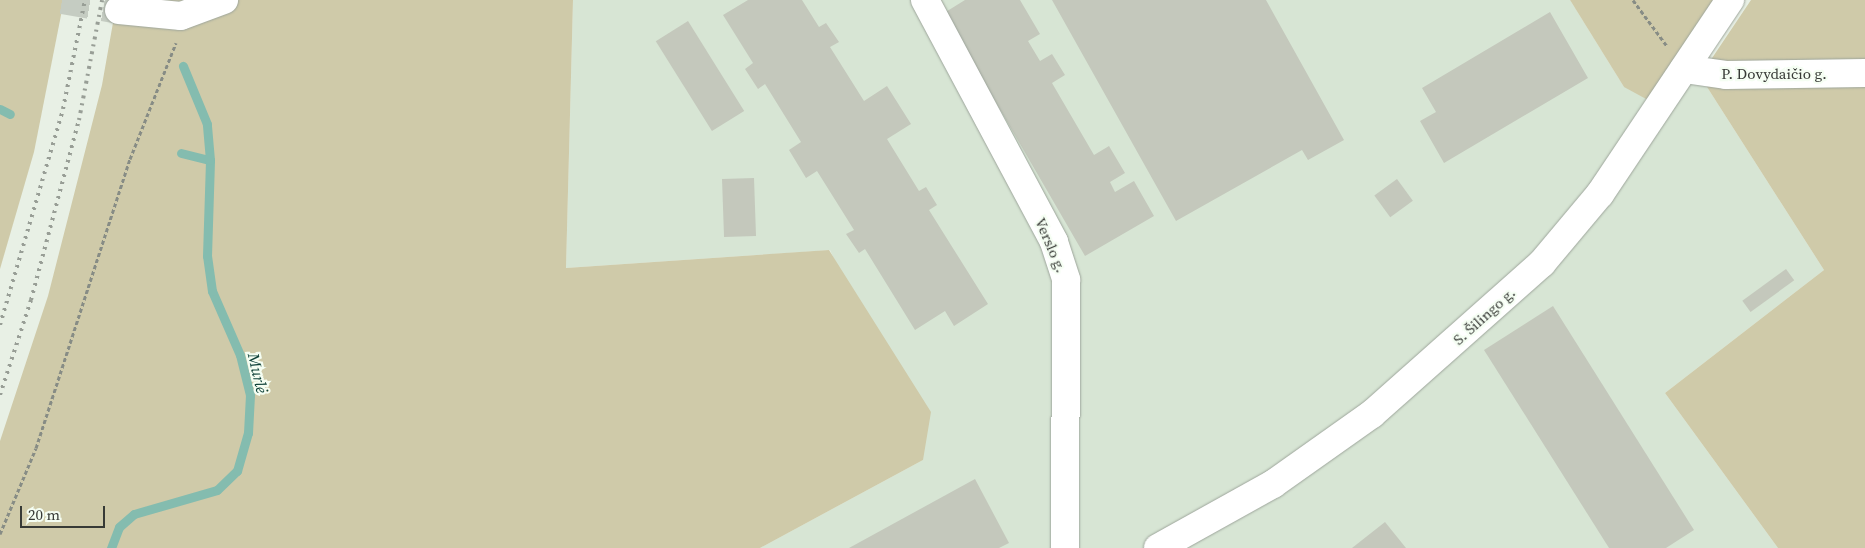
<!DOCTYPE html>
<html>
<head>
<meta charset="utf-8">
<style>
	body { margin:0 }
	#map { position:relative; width:1865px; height:548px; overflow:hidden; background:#e8f0e5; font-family:"Source Serif 4",serif }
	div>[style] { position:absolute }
	.built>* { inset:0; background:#d7e5d4 }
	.green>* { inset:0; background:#cfcaa9 }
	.stream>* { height:9px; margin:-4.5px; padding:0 4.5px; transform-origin:4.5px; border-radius:4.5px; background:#84bcaf }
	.building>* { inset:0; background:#c4c8bc; transform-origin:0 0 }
	.street-tunnel>* { height:28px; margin-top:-14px; transform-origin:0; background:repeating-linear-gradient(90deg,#c5ccc2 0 28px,transparent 0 42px) }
	.path>* { height:3px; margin-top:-1.5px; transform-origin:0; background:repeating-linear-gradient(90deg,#878c85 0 4px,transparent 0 6.5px) }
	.roads { filter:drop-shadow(0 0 1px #9da59b) drop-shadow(0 0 1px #9da59b) }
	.street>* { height:28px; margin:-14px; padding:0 14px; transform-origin:14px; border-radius:14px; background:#fff }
	.rail>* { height:4px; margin-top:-2px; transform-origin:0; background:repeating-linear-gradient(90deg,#989e96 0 2.5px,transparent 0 7.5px) }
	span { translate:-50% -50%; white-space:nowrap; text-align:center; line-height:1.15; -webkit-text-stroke:4.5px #f5fef3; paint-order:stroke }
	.street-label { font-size:15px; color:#373a36 }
	.water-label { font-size:16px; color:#0e4138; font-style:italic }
	.scale { position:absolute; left:20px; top:506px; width:85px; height:22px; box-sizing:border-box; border:2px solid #373a36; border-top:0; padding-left:6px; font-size:15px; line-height:18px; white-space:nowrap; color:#373a36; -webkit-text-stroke:4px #f5fef3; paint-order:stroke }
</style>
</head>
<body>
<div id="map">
	<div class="built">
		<i style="clip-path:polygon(573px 0,1570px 0,1624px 87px,1700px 76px,1824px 270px,1665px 393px,1778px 548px,760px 548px,923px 460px,830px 250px,566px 268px)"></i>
	</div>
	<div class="green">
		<i style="clip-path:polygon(0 0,64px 0,34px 152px,0 269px)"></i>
		<i style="clip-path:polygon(117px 0,573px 0,566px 268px,829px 250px,931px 412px,923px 460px,760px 548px,0 548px,0 441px,48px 296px,102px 85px)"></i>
		<i style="clip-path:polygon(1570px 0,1715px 0,1648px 100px,1624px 87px)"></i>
		<i style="clip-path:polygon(1751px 0,1865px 0,1865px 548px,1778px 548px,1665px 393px,1824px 270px,1700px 76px)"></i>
	</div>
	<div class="stream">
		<i style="left:0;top:109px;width:11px;rotate:27deg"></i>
		<i style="left:181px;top:153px;width:30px;rotate:14deg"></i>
		<i style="left:111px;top:548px;width:22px;rotate:-69deg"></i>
		<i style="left:119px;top:527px;width:20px;rotate:-41deg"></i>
		<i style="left:134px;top:514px;width:86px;rotate:-16.1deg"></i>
		<i style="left:217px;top:490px;width:28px;rotate:-44deg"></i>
		<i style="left:237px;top:471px;width:40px;rotate:-74deg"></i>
		<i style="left:248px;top:433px;width:38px;rotate:-87deg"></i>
		<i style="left:250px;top:395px;width:41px;rotate:-104deg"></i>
		<i style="left:240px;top:355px;width:70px;rotate:-113.6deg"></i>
		<i style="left:212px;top:291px;width:35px;rotate:-98deg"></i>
		<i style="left:207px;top:256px;width:96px;rotate:-88.2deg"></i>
		<i style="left:210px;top:160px;width:36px;rotate:-95deg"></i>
		<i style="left:207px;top:124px;width:63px;rotate:-112.5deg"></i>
	</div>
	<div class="building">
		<i style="clip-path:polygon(748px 0,802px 0,819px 27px,826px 23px,839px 42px,830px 47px,864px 101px,887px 86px,911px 124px,887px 139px,919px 191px,926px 187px,937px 205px,929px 210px,988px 304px,954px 326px,945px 311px,915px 330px,865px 249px,859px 253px,846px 234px,854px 230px,817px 171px,806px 178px,789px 150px,801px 142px,765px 84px,758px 89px,745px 69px,753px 63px,723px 15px)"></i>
		<i style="clip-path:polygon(965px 0,1020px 0,1040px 34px,1028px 41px,1040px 61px,1052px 54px,1065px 75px,1052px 83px,1094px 155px,1109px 146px,1125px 173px,1110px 182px,1115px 192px,1134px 181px,1154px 216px,1085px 256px,944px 13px)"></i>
		<i style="clip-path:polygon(1052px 0,1266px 0,1344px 140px,1308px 160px,1302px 150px,1176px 221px)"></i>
		<i style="clip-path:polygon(1550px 12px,1588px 78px,1444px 163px,1420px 121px,1436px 112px,1422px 88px)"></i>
		<i style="left:688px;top:21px;width:106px;height:38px;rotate:58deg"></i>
		<i style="left:754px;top:178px;width:58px;height:32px;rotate:88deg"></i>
		<i style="left:1397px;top:179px;width:27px;height:28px;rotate:54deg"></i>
		<i style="left:1786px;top:269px;width:14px;height:54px;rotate:54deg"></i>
		<i style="clip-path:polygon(1553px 306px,1694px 530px,1666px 548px,1609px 548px,1484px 350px)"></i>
		<i style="clip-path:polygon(975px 479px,1009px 543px,999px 548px,849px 548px)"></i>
		<i style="clip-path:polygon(1385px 522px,1406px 548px,1352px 548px)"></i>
	</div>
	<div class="street-tunnel">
		<i style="left:62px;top:0;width:58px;rotate:10deg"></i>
	</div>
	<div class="path">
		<i style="left:1633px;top:0;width:57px;rotate:53.5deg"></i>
		<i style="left:0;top:534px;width:93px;rotate:-67.3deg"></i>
		<i style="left:36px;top:448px;width:304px;rotate:-72deg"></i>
		<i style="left:130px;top:159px;width:125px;rotate:-68.4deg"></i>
	</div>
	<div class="roads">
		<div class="street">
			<i style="left:925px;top:0;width:274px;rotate:61.9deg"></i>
			<i style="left:1054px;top:242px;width:40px;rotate:72deg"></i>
			<i style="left:1066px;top:280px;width:268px;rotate:90.2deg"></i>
			<i style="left:119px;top:10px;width:62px;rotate:5.5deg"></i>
			<i style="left:181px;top:16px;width:46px;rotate:-20.4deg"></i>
			<i style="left:1684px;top:69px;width:42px;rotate:8.1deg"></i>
			<i style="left:1726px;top:75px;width:139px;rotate:-0.8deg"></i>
			<i style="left:1158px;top:548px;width:132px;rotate:-29.1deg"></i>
			<i style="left:1273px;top:484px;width:121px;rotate:-35.3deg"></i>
			<i style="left:1372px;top:414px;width:227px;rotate:-41.6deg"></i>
			<i style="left:1542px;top:263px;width:90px;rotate:-50deg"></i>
			<i style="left:1600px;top:194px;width:234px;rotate:-56.2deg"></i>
		</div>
	</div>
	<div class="rail">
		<i style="left:0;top:325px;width:225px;rotate:-73.7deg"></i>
		<i style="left:63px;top:109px;width:111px;rotate:-78.6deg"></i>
		<i style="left:0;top:395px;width:100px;rotate:-71.9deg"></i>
		<i style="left:31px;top:300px;width:186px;rotate:-75.1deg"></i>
		<i style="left:79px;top:120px;width:122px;rotate:-79.1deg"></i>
	</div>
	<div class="street-label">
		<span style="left:1774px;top:74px">P. Dovydaičio g.</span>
		<span style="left:1051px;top:245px;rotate:67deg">Verslo g.</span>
		<span style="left:1484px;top:316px;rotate:-42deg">S. Šilingo g.</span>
	</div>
	<div class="water-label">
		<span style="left:258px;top:373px;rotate:77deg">Murlė</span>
	</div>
	<div class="scale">20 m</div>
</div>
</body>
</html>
